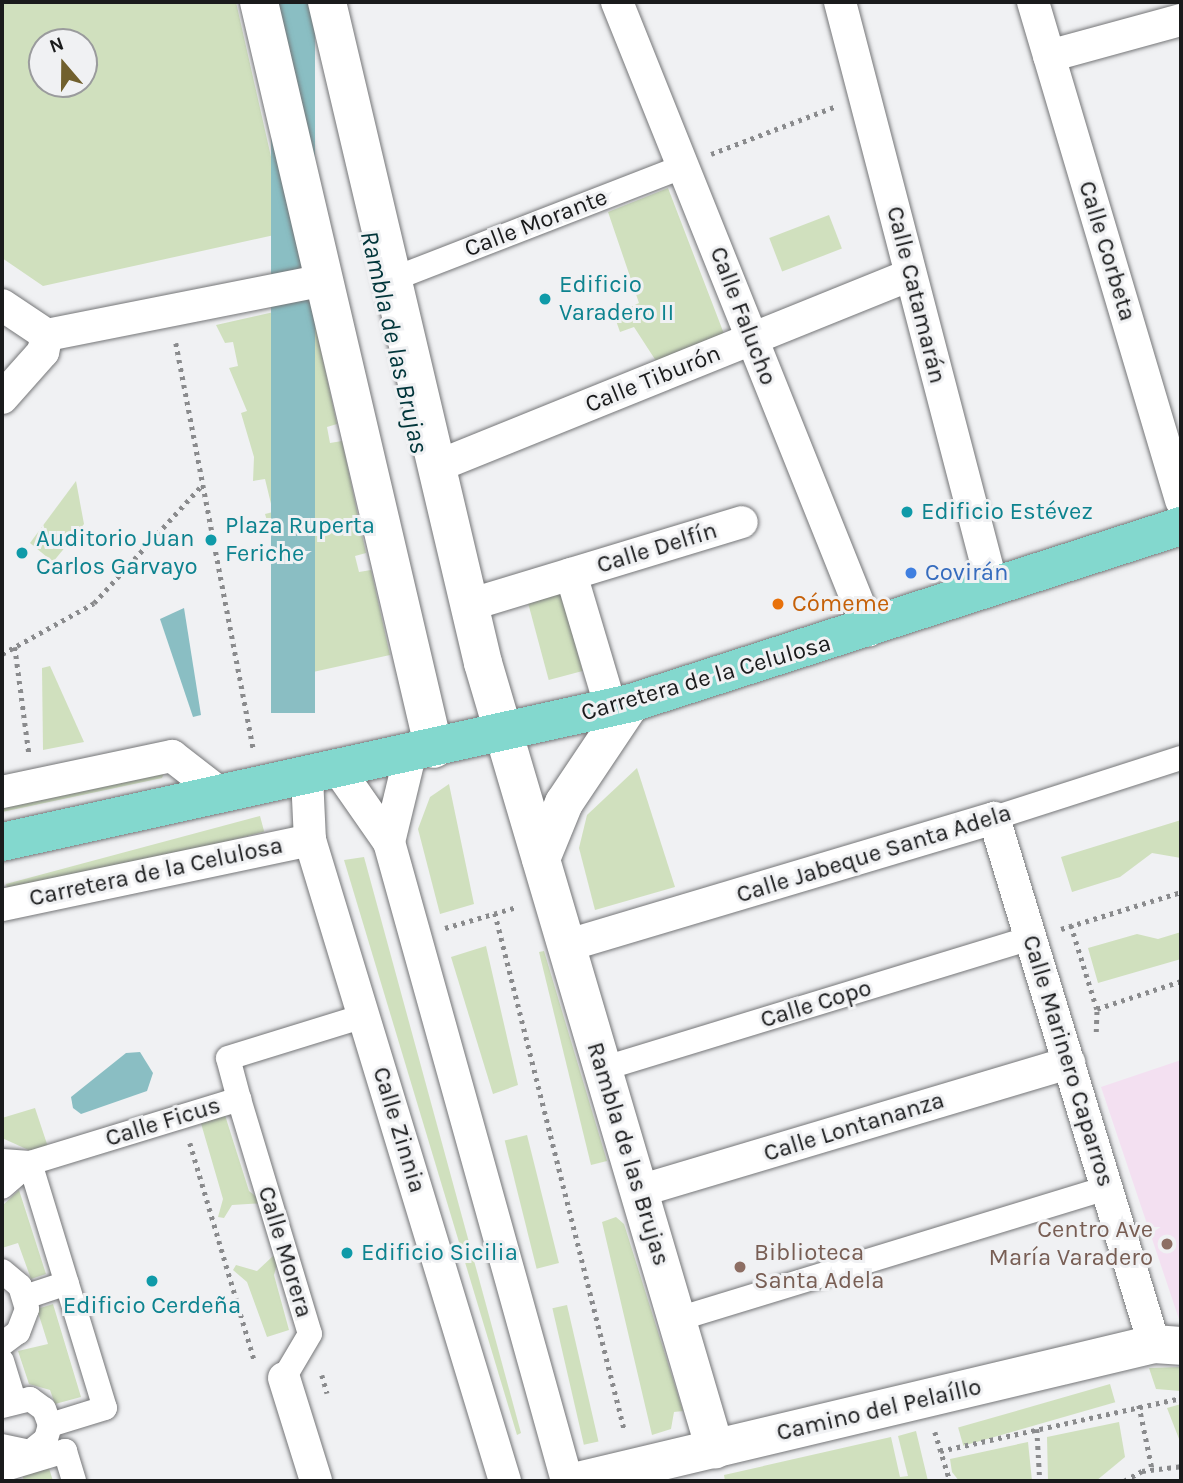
<!DOCTYPE html>
<html>
<head>
<meta charset="utf-8">
<style>
	body { margin:0 }
	#map { position:relative; width:1183px; height:1483px; overflow:hidden; background:#f0f1f3; font-family:Karla,sans-serif }
	div>[style] { position:absolute }
	.education>* { inset:0; background:#f3e0f1 }
	.green>* { inset:0; background:#d0e0be; transform-origin:0 0 }
	.water>* { inset:0; background:#8abec3; transform-origin:0 0 }
	.path>* { height:4.5px; margin-top:-2.25px; transform-origin:0; background:repeating-linear-gradient(90deg,#8a8b8d 0 3.5px,transparent 0 8.5px) }
	.roads { filter:drop-shadow(0 0 2px #757678) drop-shadow(0 0 2px #757678) }
	.pedestrian>* { height:24px; margin:-12px; padding:0 12px; transform-origin:12px; border-radius:12px; background:#fff }
	.minor>* { height:32px; margin:-16px; padding:0 16px; transform-origin:16px; border-radius:16px; background:#fff }
	.tertiary>* { height:38px; margin:-19px; padding:0 19px; transform-origin:19px; border-radius:19px; background:#fff }
	.trunk>* { height:38px; margin:-19px; padding:0 19px; transform-origin:19px; border-radius:19px; background:#83d8ce }
	.dots>* { width:19px; height:19px; translate:-50% -50%; box-sizing:border-box; border:4px solid #f0f1f3; border-radius:50% }
	span { translate:-50% -50%; white-space:nowrap; text-align:center; line-height:1.15; -webkit-text-stroke:6px #f0f1f3; paint-order:stroke }
	.street-label { font-size:24px; color:#1a1b1c }
	.culture-label { font-size:24px; color:#0d838f }
	.left { translate:0 -50%; text-align:left }
	.shop-label { font-size:24px; color:#366cbe }
	.food-label { font-size:24px; color:#c56008 }
	.education-label { font-size:24px; color:#785e54 }
	.right { translate:-100% -50%; text-align:right }
	.water-label { font-size:26px; color:#01353a; font-style:italic }
	.frame { position:absolute; inset:0; border:4px solid #1a1b1c; pointer-events:none }
	.north { position:absolute; left:28px; top:28px; width:70px; height:70px; box-sizing:border-box; background:#f0f1f3; border:2px solid #9a9b9d; border-radius:50%; rotate:340deg; font-size:19px; font-weight:700; line-height:28px; text-align:center; color:#1a1b1c }
	.north::after { content:''; display:block; margin:auto; width:24px; height:32px; background:#71602e; clip-path:polygon(50% 0,100% 100%,50% 72%,0 100%) }
</style>
</head>
<body>
<div id="map">
	<div class="education">
		<i style="clip-path:polygon(1181px 1060px,1181px 1325px,1101px 1087px)"></i>
	</div>
	<div class="green">
		<i style="clip-path:polygon(evenodd,2px 2px,236px 2px,288px 232px,43px 286px,2px 258px,2px 2px,42px 42px,84px 42px,84px 84px,42px 84px,42px 42px)"></i>
		<i style="clip-path:polygon(668px 188px,726px 339px,658px 364px,634px 327px,620px 332px,614px 315px,639px 303px,608px 212px)"></i>
		<i style="left:829px;top:215px;width:36px;height:64px;rotate:69deg"></i>
		<i style="clip-path:polygon(300px 306px,302px 317px,313px 315px,337px 424px,327px 427px,330px 443px,342px 441px,366px 553px,355px 556px,359px 572px,371px 570px,390px 655px,295px 676px,286px 654px,292px 642px,287px 617px,275px 597px,283px 594px,272px 563px,283px 561px,274px 524px,268px 524px,265px 514px,273px 512px,265px 479px,253px 481px,254px 457px,241px 413px,247px 411px,229px 368px,238px 366px,233px 342px,225px 343px,216px 325px)"></i>
		<i style="clip-path:polygon(76px 481px,84px 524px,53px 562px,30px 543px)"></i>
		<i style="left:560px;top:587px;width:87px;height:35px;rotate:75deg"></i>
		<i style="clip-path:polygon(50px 666px,84px 742px,43px 750px,42px 668px)"></i>
		<i style="clip-path:polygon(637px 768px,675px 887px,595px 910px,579px 848px,587px 815px)"></i>
		<i style="clip-path:polygon(164px 773px,162px 778px,2px 812px,2px 803px)"></i>
		<i style="clip-path:polygon(449px 784px,474px 904px,440px 914px,418px 829px,430px 797px)"></i>
		<i style="left:260px;top:816px;width:16px;height:263px;rotate:75deg"></i>
		<i style="clip-path:polygon(1181px 820px,1181px 858px,1152px 853px,1120px 877px,1072px 892px,1061px 857px)"></i>
		<i style="clip-path:polygon(364px 857px,521px 1433px,517px 1435px,344px 860px)"></i>
		<i style="clip-path:polygon(1181px 932px,1181px 959px,1098px 983px,1088px 948px,1137px 934px,1158px 939px)"></i>
		<i style="clip-path:polygon(486px 946px,518px 1085px,493px 1094px,451px 957px)"></i>
		<i style="clip-path:polygon(544px 951px,607px 1161px,591px 1165px,539px 952px)"></i>
		<i style="clip-path:polygon(35px 1108px,48px 1147px,33px 1152px,2px 1138px,2px 1118px)"></i>
		<i style="clip-path:polygon(224px 1112px,249px 1191px,264px 1203px,232px 1205px,224px 1218px,218px 1217px,223px 1199px,200px 1120px)"></i>
		<i style="left:527px;top:1135px;width:132px;height:23px;rotate:76deg"></i>
		<i style="clip-path:polygon(19px 1190px,46px 1274px,31px 1279px,18px 1243px,2px 1248px,2px 1206px)"></i>
		<i style="clip-path:polygon(616px 1217px,624px 1224px,683px 1411px,674px 1412px,671px 1429px,652px 1435px,602px 1222px)"></i>
		<i style="clip-path:polygon(273px 1256px,279px 1257px,274px 1275px,289px 1330px,267px 1337px,247px 1282px,233px 1270px,236px 1265px,257px 1271px)"></i>
		<i style="clip-path:polygon(53px 1304px,81px 1397px,55px 1404px,50px 1390px,29px 1384px,18px 1351px,48px 1344px,37px 1309px)"></i>
		<i style="left:567px;top:1305px;width:140px;height:15px;rotate:77deg"></i>
		<i style="clip-path:polygon(1181px 1367px,1181px 1391px,1156px 1389px,1149px 1368px)"></i>
		<i style="left:1110px;top:1384px;width:19px;height:158px;rotate:74deg"></i>
		<i style="clip-path:polygon(1181px 1404px,1181px 1444px,1167px 1408px)"></i>
		<i style="clip-path:polygon(1119px 1422px,1125px 1457px,1096px 1481px,1048px 1481px,1047px 1437px)"></i>
		<i style="clip-path:polygon(916px 1431px,928px 1481px,725px 1481px,724px 1475px,891px 1437px,900px 1477px,908px 1476px,898px 1436px)"></i>
		<i style="clip-path:polygon(1028px 1442px,1032px 1481px,959px 1481px,952px 1472px,950px 1459px)"></i>
		<i style="clip-path:polygon(47px 1462px,53px 1481px,24px 1481px,21px 1470px)"></i>
	</div>
	<div class="water">
		<i style="left:271px;top:2px;width:44px;height:711px"></i>
		<i style="clip-path:polygon(184px 608px,201px 715px,193px 717px,160px 619px)"></i>
		<i style="clip-path:polygon(140px 1052px,153px 1073px,147px 1091px,81px 1114px,73px 1108px,71px 1097px,126px 1053px)"></i>
	</div>
	<div class="path">
		<i style="left:711px;top:154px;width:132px;rotate:-20.9deg"></i>
		<i style="left:176px;top:343px;width:415px;rotate:79.2deg"></i>
		<i style="left:15px;top:647px;width:108px;rotate:82.5deg"></i>
		<i style="left:2px;top:654px;width:105px;rotate:-29deg"></i>
		<i style="left:94px;top:603px;width:161px;rotate:-47.5deg"></i>
		<i style="left:495px;top:913px;width:535px;rotate:75.94deg"></i>
		<i style="left:1071px;top:925px;width:88px;rotate:72.8deg"></i>
		<i style="left:445px;top:928px;width:75px;rotate:-16.3deg"></i>
		<i style="left:1061px;top:929px;width:126px;rotate:-17.1deg"></i>
		<i style="left:1096px;top:1032px;width:23px;rotate:-88deg"></i>
		<i style="left:1097px;top:1009px;width:89px;rotate:-18.4deg"></i>
		<i style="left:190px;top:1143px;width:229px;rotate:73.5deg"></i>
		<i style="left:322px;top:1375px;width:19px;rotate:74deg"></i>
		<i style="left:1139px;top:1405px;width:64px;rotate:78.3deg"></i>
		<i style="left:1037px;top:1429px;width:52px;rotate:86.7deg"></i>
		<i style="left:935px;top:1432px;width:51px;rotate:73deg"></i>
		<i style="left:940px;top:1451px;width:247px;rotate:-12.4deg"></i>
		<i style="left:1124px;top:1481px;width:21px;rotate:-29deg"></i>
		<i style="left:1142px;top:1471px;width:39px;rotate:-7deg"></i>
	</div>
	<div class="roads">
		<div class="pedestrian">
			<i style="left:388px;top:281px;width:318px;rotate:-21.2deg"></i>
			<i style="left:994px;top:818px;width:196px;rotate:-17.8deg"></i>
			<i style="left:602px;top:1069px;width:449px;rotate:-17deg"></i>
			<i style="left:239px;top:1099px;width:245px;rotate:73.2deg"></i>
			<i style="left:310px;top:1334px;width:51px;rotate:120.6deg"></i>
			<i style="left:2px;top:1161px;width:28px;rotate:4deg"></i>
			<i style="left:30px;top:1163px;width:219px;rotate:-17deg"></i>
			<i style="left:239px;top:1099px;width:42px;rotate:-105deg"></i>
			<i style="left:228px;top:1058px;width:142px;rotate:-17.2deg"></i>
			<i style="left:2px;top:1187px;width:37px;rotate:-41deg"></i>
			<i style="left:30px;top:1163px;width:256px;rotate:73deg"></i>
			<i style="left:105px;top:1408px;width:58px;rotate:162.8deg"></i>
			<i style="left:2px;top:1271px;width:23px;rotate:40deg"></i>
			<i style="left:20px;top:1286px;width:24px;rotate:73deg"></i>
			<i style="left:27px;top:1309px;width:25px;rotate:111deg"></i>
			<i style="left:18px;top:1332px;width:20px;rotate:143deg"></i>
			<i style="left:25px;top:1297px;width:44px;rotate:-18.4deg"></i>
			<i style="left:678px;top:1319px;width:448px;rotate:-17deg"></i>
			<i style="left:2px;top:1361px;width:39px;rotate:73deg"></i>
			<i style="left:2px;top:1406px;width:29px;rotate:-14deg"></i>
			<i style="left:30px;top:1399px;width:17px;rotate:36deg"></i>
			<i style="left:44px;top:1409px;width:17px;rotate:69deg"></i>
			<i style="left:50px;top:1425px;width:15px;rotate:106deg"></i>
			<i style="left:46px;top:1439px;width:21px;rotate:141deg"></i>
			<i style="left:30px;top:1452px;width:29px;rotate:-168deg"></i>
			<i style="left:2px;top:1470px;width:66px;rotate:-16.8deg"></i>
			<i style="left:65px;top:1451px;width:31px;rotate:73deg"></i>
		</div>
		<div class="minor">
			<i style="left:617px;top:2px;width:677px;rotate:68.14deg"></i>
			<i style="left:840px;top:2px;width:607px;rotate:75.39deg"></i>
			<i style="left:1033px;top:2px;width:520px;rotate:73.45deg"></i>
			<i style="left:1049px;top:56px;width:137px;rotate:-15.3deg"></i>
			<i style="left:2px;top:305px;width:54px;rotate:33.7deg"></i>
			<i style="left:47px;top:335px;width:283px;rotate:-11.2deg"></i>
			<i style="left:2px;top:398px;width:62px;rotate:-48.3deg"></i>
			<i style="left:43px;top:352px;width:17px;rotate:-77deg"></i>
			<i style="left:435px;top:467px;width:512px;rotate:-22.01deg"></i>
			<i style="left:571px;top:574px;width:140px;rotate:73.4deg"></i>
			<i style="left:469px;top:605px;width:285px;rotate:-16.9deg"></i>
			<i style="left:338px;top:769px;width:89px;rotate:55.1deg"></i>
			<i style="left:389px;top:842px;width:663px;rotate:74.43deg"></i>
			<i style="left:307px;top:777px;width:63px;rotate:87.3deg"></i>
			<i style="left:310px;top:840px;width:670px;rotate:73.08deg"></i>
			<i style="left:2px;top:792px;width:174px;rotate:-12deg"></i>
			<i style="left:172px;top:756px;width:62px;rotate:37.8deg"></i>
			<i style="left:389px;top:842px;width:89px;rotate:-76.4deg"></i>
			<i style="left:2px;top:905px;width:315px;rotate:-11.9deg"></i>
			<i style="left:565px;top:946px;width:448px;rotate:-16.6deg"></i>
			<i style="left:994px;top:818px;width:550px;rotate:73.08deg"></i>
			<i style="left:639px;top:1191px;width:449px;rotate:-16.6deg"></i>
			<i style="left:284px;top:1378px;width:108px;rotate:72.7deg"></i>
		</div>
		<div class="tertiary">
			<i style="left:259px;top:2px;width:767px;rotate:76.82deg"></i>
			<i style="left:327px;top:2px;width:679px;rotate:76.72deg"></i>
			<i style="left:483px;top:663px;width:820px;rotate:73.56deg"></i>
			<i style="left:541px;top:859px;width:61px;rotate:-67.7deg"></i>
			<i style="left:564px;top:803px;width:120px;rotate:-56.2deg"></i>
			<i style="left:578px;top:1481px;width:592px;rotate:-13.38deg"></i>
			<i style="left:1154px;top:1344px;width:27px;rotate:4deg"></i>
		</div>
		<div class="trunk">
			<i style="left:2px;top:842px;width:644px;rotate:-12.46deg"></i>
			<i style="left:631px;top:703px;width:578px;rotate:-17.84deg"></i>
		</div>
	</div>
	<div class="dots">
		<i style="left:545px;top:299px;background:#0f9aa8"></i>
		<i style="left:907px;top:512px;background:#0f9aa8"></i>
		<i style="left:211px;top:540px;background:#0f9aa8"></i>
		<i style="left:22px;top:553px;background:#0f9aa8"></i>
		<i style="left:911px;top:573px;background:#3f7fe0"></i>
		<i style="left:778px;top:604px;background:#e8710a"></i>
		<i style="left:1167px;top:1244px;background:#8d6e63"></i>
		<i style="left:347px;top:1253px;background:#0f9aa8"></i>
		<i style="left:740px;top:1267px;background:#8d6e63"></i>
		<i style="left:152px;top:1281px;background:#0f9aa8"></i>
	</div>
	<div class="street-label">
		<span style="left:536px;top:223px;rotate:-21deg">Calle Morante</span>
		<span style="left:1107px;top:251px;rotate:73deg">Calle Corbeta</span>
		<span style="left:916px;top:295px;rotate:76deg">Calle Catamarán</span>
		<span style="left:743px;top:316px;rotate:69deg">Calle Falucho</span>
		<span style="left:653px;top:379px;rotate:-22deg">Calle Tiburón</span>
		<span style="left:657px;top:548px;rotate:-17deg">Calle Delfín</span>
		<span style="left:706px;top:678px;rotate:-16deg">Carretera de la Celulosa</span>
		<span style="left:874px;top:854px;rotate:-17deg">Calle Jabeque Santa Adela</span>
		<span style="left:156px;top:872px;rotate:-12deg">Carretera de la Celulosa</span>
		<span style="left:816px;top:1004px;rotate:-17deg">Calle Copo</span>
		<span style="left:1068px;top:1061px;rotate:73deg">Calle Marinero Caparros</span>
		<span style="left:163px;top:1122px;rotate:-17deg">Calle Ficus</span>
		<span style="left:854px;top:1127px;rotate:-17deg">Calle Lontananza</span>
		<span style="left:399px;top:1130px;rotate:73deg">Calle Zinnia</span>
		<span style="left:628px;top:1154px;rotate:73deg">Rambla de las Brujas</span>
		<span style="left:285px;top:1252px;rotate:73deg">Calle Morera</span>
		<span style="left:879px;top:1410px;rotate:-13deg">Camino del Pelaíllo</span>
	</div>
	<div class="culture-label">
		<span class="left" style="left:559px;top:299px">Edificio<br>Varadero II</span>
		<span class="left" style="left:921px;top:512px">Edificio Estévez</span>
		<span class="left" style="left:225px;top:540px">Plaza Ruperta<br>Feriche</span>
		<span class="left" style="left:36px;top:553px">Auditorio Juan<br>Carlos Garvayo</span>
		<span class="left" style="left:361px;top:1253px">Edificio Sicilia</span>
		<span style="left:152px;top:1306px">Edificio Cerdeña</span>
	</div>
	<div class="shop-label">
		<span class="left" style="left:925px;top:573px">Covirán</span>
	</div>
	<div class="food-label">
		<span class="left" style="left:792px;top:604px">Cómeme</span>
	</div>
	<div class="education-label">
		<span class="right" style="left:1153px;top:1244px">Centro Ave<br>María Varadero</span>
		<span class="left" style="left:754px;top:1267px">Biblioteca<br>Santa Adela</span>
	</div>
	<div class="water-label">
		<span style="left:394px;top:342px;rotate:77deg">Rambla de las Brujas</span>
	</div>
	<div class="frame"></div>
	<div class="north">N</div>
</div>
</body>
</html>
